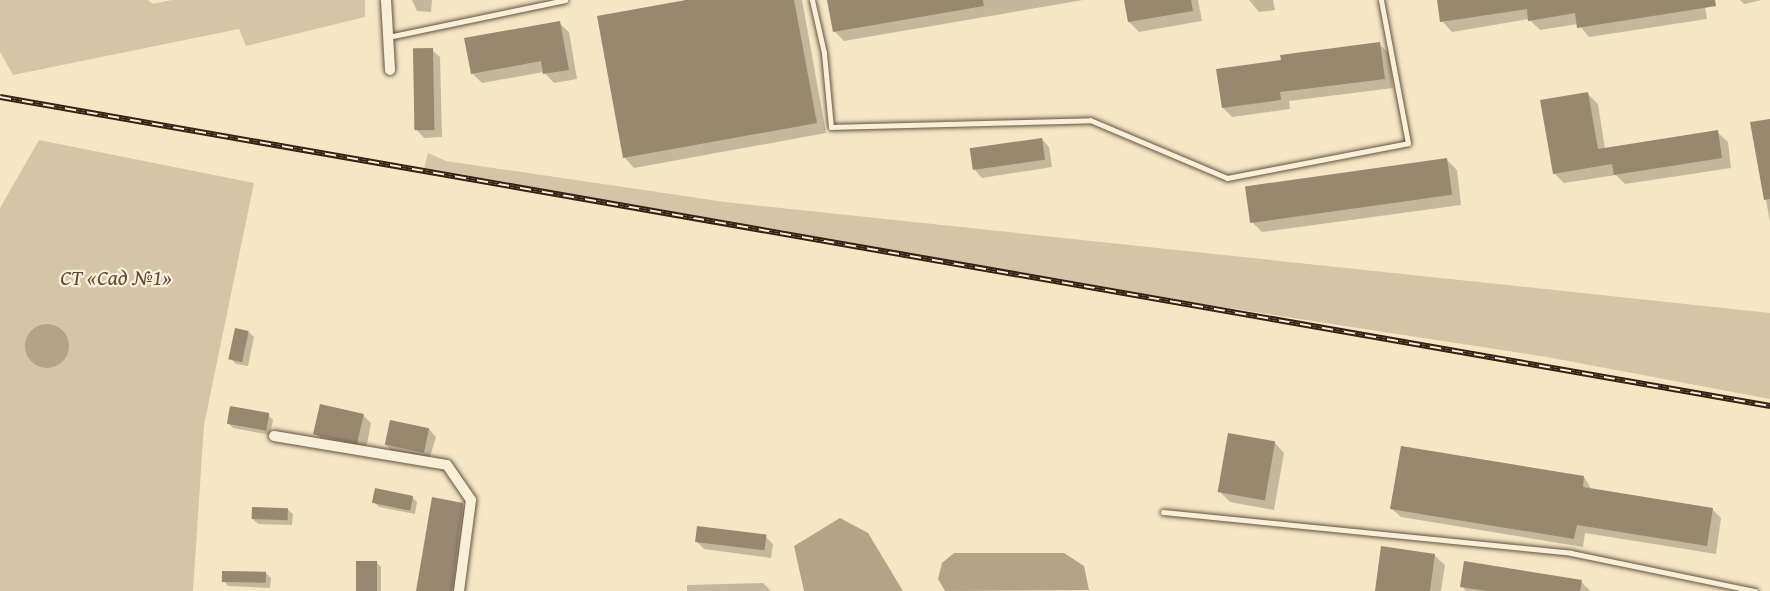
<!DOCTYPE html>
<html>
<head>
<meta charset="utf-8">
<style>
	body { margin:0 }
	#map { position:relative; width:1770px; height:591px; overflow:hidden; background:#f5e7c4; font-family:"Gentium Book Plus",serif }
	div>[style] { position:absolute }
	.green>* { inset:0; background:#d4c5a6 }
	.water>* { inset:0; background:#b3a488 }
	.round { border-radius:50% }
	.shadow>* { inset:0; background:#0003 }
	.building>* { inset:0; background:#988870; transform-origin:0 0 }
	.roads { filter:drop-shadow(0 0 2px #645240) drop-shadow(0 0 2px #645240) }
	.lane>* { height:5px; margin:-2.5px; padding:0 2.5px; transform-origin:2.5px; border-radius:2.5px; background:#f8efd9 }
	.street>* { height:10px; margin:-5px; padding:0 5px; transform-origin:5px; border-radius:5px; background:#f8efd9 }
	.rail>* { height:6px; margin-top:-3px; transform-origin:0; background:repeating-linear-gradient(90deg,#f8efd9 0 11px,#342114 0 22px); box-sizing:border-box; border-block:2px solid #342114 }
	span { translate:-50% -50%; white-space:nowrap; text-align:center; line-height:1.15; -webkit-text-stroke:4.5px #f8efd9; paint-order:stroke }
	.park-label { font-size:22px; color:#5c4a38; font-style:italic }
</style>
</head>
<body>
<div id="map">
	<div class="green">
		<i style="clip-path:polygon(0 0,148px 0,153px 4px,172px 0,365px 0,365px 17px,246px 46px,239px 29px,13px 75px,0 52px)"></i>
		<i style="clip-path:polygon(39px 140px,254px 183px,204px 425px,193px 591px,0 591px,0 208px)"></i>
		<i style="clip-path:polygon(428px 153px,446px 161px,725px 202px,1770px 313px,1770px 399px,1547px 357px,1066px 283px,424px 169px)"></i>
	</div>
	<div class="water">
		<i class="round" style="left:25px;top:324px;width:44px;height:44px"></i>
		<i style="clip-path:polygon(840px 518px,868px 533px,903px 591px,804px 591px,794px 546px)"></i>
		<i style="clip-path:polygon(954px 553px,1064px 553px,1084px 566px,1089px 590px,945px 591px,938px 579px,942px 563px)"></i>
	</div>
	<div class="shadow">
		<i style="clip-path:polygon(412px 0,432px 0,431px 12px,417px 11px)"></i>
		<i style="clip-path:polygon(694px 0,802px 0,826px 133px,634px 168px,624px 157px)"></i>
		<i style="clip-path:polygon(829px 0,1083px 0,844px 41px,834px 31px)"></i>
		<i style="clip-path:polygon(1126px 0,1198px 0,1202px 21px,1139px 32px,1129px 22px)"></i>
		<i style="clip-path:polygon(1249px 0,1273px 0,1275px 10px,1259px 12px)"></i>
		<i style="clip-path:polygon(1438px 0,1704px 0,1707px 19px,1589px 37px,1578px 24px,1540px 30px,1529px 19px,1452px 32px,1442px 21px)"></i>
		<i style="clip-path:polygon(1740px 0,1762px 0,1744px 4px)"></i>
		<i style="clip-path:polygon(559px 23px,569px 32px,577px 79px,554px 83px,544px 72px,482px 83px,472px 73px)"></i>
		<i style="clip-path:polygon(1379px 44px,1389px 53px,1393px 88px,1289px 101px,1290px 109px,1232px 117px,1223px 108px,1282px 61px)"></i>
		<i style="clip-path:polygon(432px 50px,440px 57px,442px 137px,424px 138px,417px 130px)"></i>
		<i style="clip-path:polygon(1587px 93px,1598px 104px,1605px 149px,1717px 132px,1728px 142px,1731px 168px,1625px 184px,1616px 175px,1564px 183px,1554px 173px)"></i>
		<i style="clip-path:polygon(1770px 120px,1770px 222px,1752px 123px)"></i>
		<i style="clip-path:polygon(1042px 139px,1049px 147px,1052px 167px,982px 178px,975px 170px)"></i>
		<i style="clip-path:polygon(1446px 159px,1457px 170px,1461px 205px,1262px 232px,1252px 222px)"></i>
		<i style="clip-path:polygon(249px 332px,254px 337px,248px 366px,236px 364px,231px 359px)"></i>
		<i style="clip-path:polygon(268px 415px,273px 420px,270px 435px,233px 428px,228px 423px)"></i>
		<i style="clip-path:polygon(363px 415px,371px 423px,366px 449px,323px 441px,315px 433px)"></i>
		<i style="clip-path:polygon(429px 429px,436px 437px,429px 460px,394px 453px,386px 445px)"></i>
		<i style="clip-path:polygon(1274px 442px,1284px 453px,1274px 510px,1230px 502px,1220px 492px)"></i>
		<i style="clip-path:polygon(1584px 477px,1592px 490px,1712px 509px,1721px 518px,1716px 554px,1585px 533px,1583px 547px,1401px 517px,1392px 509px)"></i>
		<i style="clip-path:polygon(412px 497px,417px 502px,415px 514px,379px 507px,374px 502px)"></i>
		<i style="clip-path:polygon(462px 504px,473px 514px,463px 591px,418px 591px)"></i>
		<i style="clip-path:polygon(288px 510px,293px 514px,292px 525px,258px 524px,253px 519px)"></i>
		<i style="clip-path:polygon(765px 536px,773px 544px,771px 558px,704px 549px,696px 541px)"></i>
		<i style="clip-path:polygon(1434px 555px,1445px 565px,1441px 591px,1377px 591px)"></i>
		<i style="clip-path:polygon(376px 562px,381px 567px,381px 591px,357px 591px)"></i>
		<i style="clip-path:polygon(266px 573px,271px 578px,270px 588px,228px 586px,224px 581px)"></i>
		<i style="clip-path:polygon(1581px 582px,1591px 591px,1466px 591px,1462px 586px)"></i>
		<i style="clip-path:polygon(763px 583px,771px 591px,687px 591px,687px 585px)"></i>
	</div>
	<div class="building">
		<i style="clip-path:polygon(686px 0,794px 0,817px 123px,623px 158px,597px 16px)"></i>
		<i style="clip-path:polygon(827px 0,983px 0,984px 6px,833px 32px)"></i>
		<i style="clip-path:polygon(1124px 0,1191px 0,1193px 11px,1128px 22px)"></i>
		<i style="clip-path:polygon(1437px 0,1715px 0,1716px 6px,1577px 28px,1575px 13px,1528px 21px,1527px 9px,1440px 22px)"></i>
		<i style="clip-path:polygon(560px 21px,569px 70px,543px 74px,541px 61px,471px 74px,464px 38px)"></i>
		<i style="clip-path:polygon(1380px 42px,1385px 79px,1280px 92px,1281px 100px,1222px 108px,1216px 69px,1281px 60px,1280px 55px)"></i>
		<i style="left:433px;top:48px;width:82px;height:20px;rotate:89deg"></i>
		<i style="clip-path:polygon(1588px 92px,1598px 149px,1718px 130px,1722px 158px,1614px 175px,1612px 164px,1553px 174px,1540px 100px)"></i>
		<i style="clip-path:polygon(1770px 119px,1770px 199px,1764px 200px,1750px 122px)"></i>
		<i style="left:1042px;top:138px;width:22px;height:73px;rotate:82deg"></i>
		<i style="left:1447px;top:158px;width:37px;height:204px;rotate:82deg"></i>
		<i style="left:235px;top:328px;width:14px;height:32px;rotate:12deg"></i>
		<i style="left:320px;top:404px;width:45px;height:31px;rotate:13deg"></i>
		<i style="left:230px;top:406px;width:40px;height:18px;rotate:10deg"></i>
		<i style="left:390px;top:420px;width:40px;height:25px;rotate:12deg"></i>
		<i style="left:1228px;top:433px;width:48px;height:60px;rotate:10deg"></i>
		<i style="clip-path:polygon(1401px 446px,1584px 476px,1583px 487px,1713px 508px,1707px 546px,1577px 525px,1574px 539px,1390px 509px)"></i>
		<i style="left:375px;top:488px;width:39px;height:15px;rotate:12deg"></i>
		<i style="clip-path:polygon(432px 497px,463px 503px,452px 591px,416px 591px)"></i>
		<i style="left:252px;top:507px;width:36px;height:12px;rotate:2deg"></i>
		<i style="left:697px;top:526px;width:70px;height:16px;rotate:7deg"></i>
		<i style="clip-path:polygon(1381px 546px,1435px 554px,1430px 591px,1375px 591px)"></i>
		<i style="left:356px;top:561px;width:21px;height:30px"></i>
		<i style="clip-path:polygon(1464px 561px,1582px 580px,1580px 591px,1487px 591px,1460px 587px)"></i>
		<i style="left:222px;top:571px;width:44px;height:11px;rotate:1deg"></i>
	</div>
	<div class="roads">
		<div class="lane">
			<i style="left:812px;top:0;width:54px;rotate:77.2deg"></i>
			<i style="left:824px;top:53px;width:74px;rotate:84.6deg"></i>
			<i style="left:831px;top:127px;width:259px;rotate:-1.5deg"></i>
			<i style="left:1090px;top:120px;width:149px;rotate:22.9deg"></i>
			<i style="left:1227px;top:178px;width:184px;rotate:-10.9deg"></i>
			<i style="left:1408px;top:143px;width:146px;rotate:-100.7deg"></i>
			<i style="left:388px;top:37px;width:181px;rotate:-11.8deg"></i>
			<i style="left:1163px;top:512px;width:410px;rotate:5.7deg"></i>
			<i style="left:1571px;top:553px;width:188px;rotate:11.7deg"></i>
		</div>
		<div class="street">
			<i style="left:386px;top:0;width:70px;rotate:86.7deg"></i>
			<i style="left:274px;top:436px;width:175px;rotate:9.5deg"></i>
			<i style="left:447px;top:465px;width:42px;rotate:55.6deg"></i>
			<i style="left:471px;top:500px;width:92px;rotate:97.5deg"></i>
		</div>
	</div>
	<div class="rail">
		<i style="left:0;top:97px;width:1797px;rotate:9.9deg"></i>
	</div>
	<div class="park-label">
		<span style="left:116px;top:278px">СТ «Сад №1»</span>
	</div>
</div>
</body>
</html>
